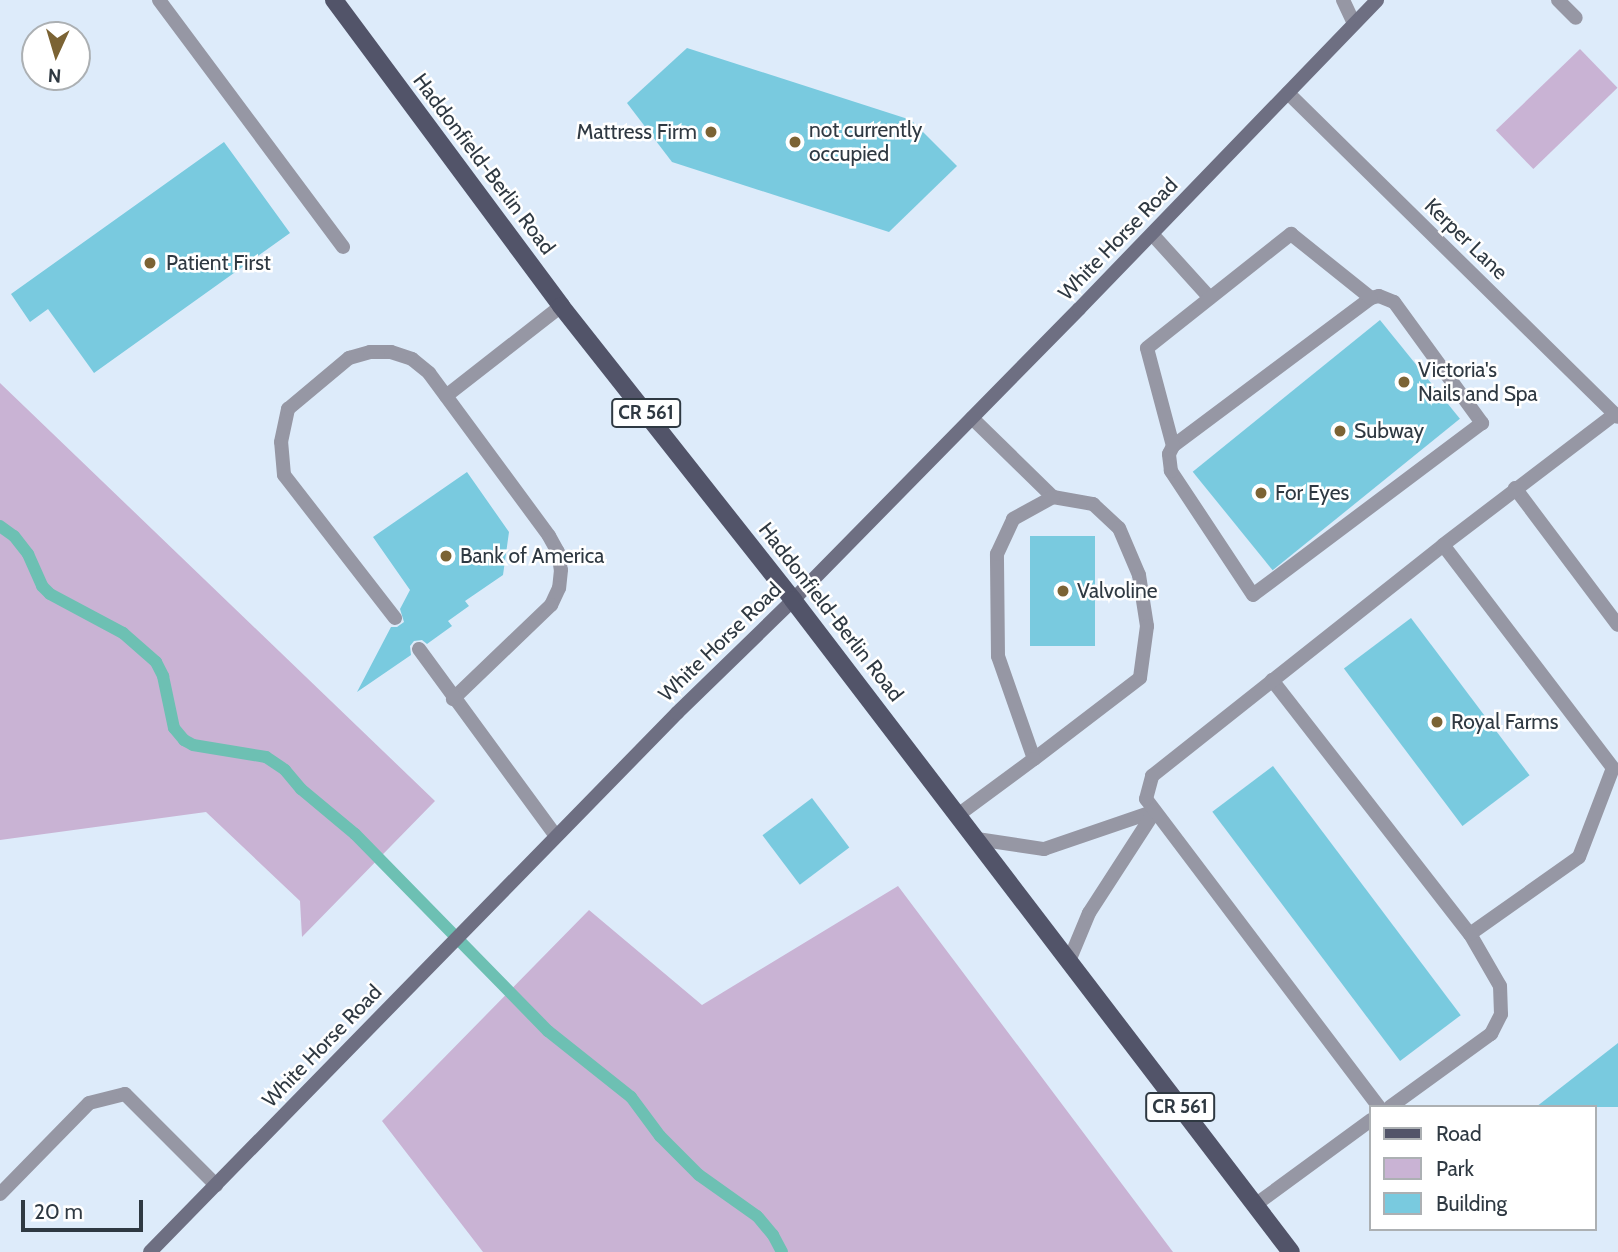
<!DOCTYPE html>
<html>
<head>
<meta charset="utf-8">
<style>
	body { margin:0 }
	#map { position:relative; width:1618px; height:1252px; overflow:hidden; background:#ddebfa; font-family:Cabin,sans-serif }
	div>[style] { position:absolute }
	.green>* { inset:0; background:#c9b3d4; transform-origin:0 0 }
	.stream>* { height:12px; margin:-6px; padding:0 6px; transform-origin:6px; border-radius:6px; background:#6dc0b3 }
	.building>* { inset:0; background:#79cadf; transform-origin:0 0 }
	.lane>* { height:14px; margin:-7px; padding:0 7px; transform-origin:7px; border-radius:7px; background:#9697a4 }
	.secondary>* { height:14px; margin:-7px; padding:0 7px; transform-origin:7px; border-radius:7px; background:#6e6f82 }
	.primary>* { height:18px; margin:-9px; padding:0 9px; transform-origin:9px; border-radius:9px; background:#525469 }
	.dots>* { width:19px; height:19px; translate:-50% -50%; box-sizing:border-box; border:4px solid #fff; border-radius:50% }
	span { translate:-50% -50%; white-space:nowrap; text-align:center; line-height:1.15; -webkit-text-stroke:5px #fff; paint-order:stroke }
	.shield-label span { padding:2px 5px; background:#fff; border:2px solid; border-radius:5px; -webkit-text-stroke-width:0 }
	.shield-label { font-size:19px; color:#2f3942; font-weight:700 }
	.poi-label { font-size:21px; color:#2f3942 }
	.left { translate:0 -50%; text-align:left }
	.right { translate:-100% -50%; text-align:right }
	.street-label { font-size:21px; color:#2f3942 }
	.legend { position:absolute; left:1369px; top:1105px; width:228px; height:126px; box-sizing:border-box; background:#fff; border:2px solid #acb0b3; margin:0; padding:9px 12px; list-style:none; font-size:21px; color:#2f3942 }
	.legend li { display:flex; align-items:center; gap:14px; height:35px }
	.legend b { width:35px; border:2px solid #acb0b3 }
	.north { position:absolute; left:21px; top:21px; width:70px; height:70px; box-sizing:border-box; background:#fff; border:2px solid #acb0b3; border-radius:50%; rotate:184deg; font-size:19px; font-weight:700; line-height:28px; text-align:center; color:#2f3942 }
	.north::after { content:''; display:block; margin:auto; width:24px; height:32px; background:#7b6334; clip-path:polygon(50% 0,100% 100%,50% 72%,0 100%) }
	.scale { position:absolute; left:21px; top:1200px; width:122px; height:32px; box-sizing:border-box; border:4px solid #2f3942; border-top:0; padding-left:9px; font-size:21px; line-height:24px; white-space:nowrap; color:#2f3942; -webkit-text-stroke:5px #fff; paint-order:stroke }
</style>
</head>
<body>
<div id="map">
	<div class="green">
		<i style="left:1580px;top:49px;width:54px;height:117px;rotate:46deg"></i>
		<i style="clip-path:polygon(0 383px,435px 801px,302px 937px,300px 901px,206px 812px,0 840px)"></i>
		<i style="clip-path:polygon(898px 886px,1173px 1252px,483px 1252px,382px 1121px,589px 910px,702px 1005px)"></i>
	</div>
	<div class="stream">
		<i style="left:0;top:526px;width:17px;rotate:36deg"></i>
		<i style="left:14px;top:536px;width:23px;rotate:52deg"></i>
		<i style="left:28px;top:554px;width:35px;rotate:66deg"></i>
		<i style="left:42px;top:586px;width:11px;rotate:45deg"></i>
		<i style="left:50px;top:594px;width:83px;rotate:28.1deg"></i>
		<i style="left:123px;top:633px;width:44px;rotate:41.3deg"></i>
		<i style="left:156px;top:662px;width:16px;rotate:63deg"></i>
		<i style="left:163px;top:676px;width:53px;rotate:78.1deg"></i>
		<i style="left:174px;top:728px;width:16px;rotate:50deg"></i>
		<i style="left:184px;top:740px;width:10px;rotate:29deg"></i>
		<i style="left:193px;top:745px;width:74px;rotate:9.3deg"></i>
		<i style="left:266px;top:757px;width:23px;rotate:34deg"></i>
		<i style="left:285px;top:770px;width:25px;rotate:50deg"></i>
		<i style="left:301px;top:789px;width:70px;rotate:39.8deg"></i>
		<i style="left:355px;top:834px;width:276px;rotate:45.6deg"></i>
		<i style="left:548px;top:1031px;width:106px;rotate:38.5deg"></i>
		<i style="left:631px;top:1097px;width:49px;rotate:53.4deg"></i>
		<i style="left:660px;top:1136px;width:55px;rotate:45deg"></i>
		<i style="left:699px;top:1175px;width:71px;rotate:35.3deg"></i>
		<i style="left:757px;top:1216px;width:25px;rotate:50deg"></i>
		<i style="left:773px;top:1235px;width:19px;rotate:62deg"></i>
	</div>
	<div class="building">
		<i style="clip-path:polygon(687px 48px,911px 120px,957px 166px,889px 232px,672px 162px,627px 103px)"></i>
		<i style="clip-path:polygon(224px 142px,290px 233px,94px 373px,48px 309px,30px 322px,11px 294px)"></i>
		<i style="left:1380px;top:320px;width:127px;height:241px;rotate:51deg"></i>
		<i style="clip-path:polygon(467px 472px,509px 532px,503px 575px,465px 601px,469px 606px,448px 621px,452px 626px,427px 644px,422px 640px,414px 641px,410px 646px,411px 655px,357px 692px,391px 627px,397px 627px,404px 622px,400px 609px,410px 590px,373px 537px)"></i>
		<i style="left:1030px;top:536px;width:65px;height:110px"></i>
		<i style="left:1411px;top:618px;width:197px;height:84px;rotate:53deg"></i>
		<i style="left:1273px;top:766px;width:312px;height:76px;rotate:53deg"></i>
		<i style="left:812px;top:798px;width:62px;height:62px;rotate:53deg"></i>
		<i style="clip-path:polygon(1618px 1043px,1618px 1107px,1536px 1107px)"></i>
	</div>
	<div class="lane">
		<i style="left:159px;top:0;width:308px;rotate:53.3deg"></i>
		<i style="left:1343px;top:0;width:26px;rotate:65deg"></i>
		<i style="left:1558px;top:0;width:25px;rotate:45deg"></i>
		<i style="left:1288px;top:93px;width:462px;rotate:44.5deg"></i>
		<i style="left:1152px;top:234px;width:86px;rotate:47.8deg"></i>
		<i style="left:446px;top:396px;width:146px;rotate:-38deg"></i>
		<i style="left:972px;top:418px;width:113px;rotate:44.3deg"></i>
		<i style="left:1173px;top:446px;width:247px;rotate:-36.8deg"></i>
		<i style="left:1371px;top:298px;width:8px;rotate:-14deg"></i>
		<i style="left:1379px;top:296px;width:16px;rotate:22deg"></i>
		<i style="left:1394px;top:302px;width:150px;rotate:54deg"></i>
		<i style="left:1482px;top:423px;width:286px;rotate:143.1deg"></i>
		<i style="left:1253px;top:595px;width:149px;rotate:-123.5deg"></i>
		<i style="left:1171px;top:471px;width:17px;rotate:-97deg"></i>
		<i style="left:1169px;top:454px;width:9px;rotate:-63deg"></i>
		<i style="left:1173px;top:446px;width:101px;rotate:-104.9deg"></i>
		<i style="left:1147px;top:348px;width:184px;rotate:-38.4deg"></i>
		<i style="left:1291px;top:234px;width:102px;rotate:38.7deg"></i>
		<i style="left:1515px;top:488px;width:171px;rotate:53.1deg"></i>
		<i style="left:1053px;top:497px;width:41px;rotate:9.9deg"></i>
		<i style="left:1093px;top:504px;width:35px;rotate:43deg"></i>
		<i style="left:1119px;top:528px;width:51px;rotate:66.9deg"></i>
		<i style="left:1139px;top:575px;width:52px;rotate:81.1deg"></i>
		<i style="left:1147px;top:626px;width:52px;rotate:97.7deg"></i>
		<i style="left:1140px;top:678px;width:133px;rotate:142.6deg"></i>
		<i style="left:1034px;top:759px;width:109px;rotate:-109.3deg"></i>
		<i style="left:998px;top:656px;width:102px;rotate:-90.6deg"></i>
		<i style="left:997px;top:554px;width:38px;rotate:-65deg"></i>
		<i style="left:1013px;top:519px;width:46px;rotate:-28.8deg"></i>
		<i style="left:395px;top:618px;width:181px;rotate:-127.8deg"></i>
		<i style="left:284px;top:475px;width:33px;rotate:-95deg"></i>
		<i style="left:281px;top:442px;width:34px;rotate:-78deg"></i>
		<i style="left:288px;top:409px;width:80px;rotate:-39.9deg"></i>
		<i style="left:349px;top:358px;width:22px;rotate:-16deg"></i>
		<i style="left:370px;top:352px;width:21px"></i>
		<i style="left:391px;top:352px;width:22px;rotate:18deg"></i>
		<i style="left:412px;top:359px;width:22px;rotate:39deg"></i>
		<i style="left:429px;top:373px;width:202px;rotate:53.6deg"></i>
		<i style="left:549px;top:536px;width:18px;rotate:61deg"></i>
		<i style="left:558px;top:552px;width:18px;rotate:81deg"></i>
		<i style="left:561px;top:570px;width:18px;rotate:96deg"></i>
		<i style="left:559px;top:588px;width:19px;rotate:115deg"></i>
		<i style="left:551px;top:605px;width:136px;rotate:136.2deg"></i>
		<i style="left:419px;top:649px;width:232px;rotate:53.8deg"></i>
		<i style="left:1272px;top:680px;width:322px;rotate:52.1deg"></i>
		<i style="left:958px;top:815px;width:94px;rotate:-36.4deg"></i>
		<i style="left:977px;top:839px;width:68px;rotate:8.5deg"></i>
		<i style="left:1044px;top:849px;width:117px;rotate:-18.9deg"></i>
		<i style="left:1069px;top:961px;width:52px;rotate:-67.4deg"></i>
		<i style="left:1089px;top:913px;width:121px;rotate:-57.1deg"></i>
		<i style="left:1379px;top:1107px;width:386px;rotate:-127.1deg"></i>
		<i style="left:1146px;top:799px;width:24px;rotate:-75deg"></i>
		<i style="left:1152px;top:776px;width:372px;rotate:-38.4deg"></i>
		<i style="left:1390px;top:1107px;width:125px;rotate:-35.9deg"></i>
		<i style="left:1491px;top:1034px;width:22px;rotate:-63deg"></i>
		<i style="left:1501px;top:1014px;width:28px;rotate:-92deg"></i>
		<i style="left:1500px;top:986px;width:60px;rotate:-120deg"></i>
		<i style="left:1470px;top:934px;width:133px;rotate:-35.2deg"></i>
		<i style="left:1579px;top:857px;width:95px;rotate:-69.1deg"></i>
		<i style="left:1613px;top:768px;width:280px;rotate:-127.3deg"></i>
		<i style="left:1443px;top:545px;width:216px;rotate:-37.3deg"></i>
		<i style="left:0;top:1194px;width:127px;rotate:-45.6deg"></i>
		<i style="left:89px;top:1103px;width:37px;rotate:-14deg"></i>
		<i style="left:125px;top:1094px;width:129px;rotate:45deg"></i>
		<i style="left:1255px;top:1205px;width:144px;rotate:-36.2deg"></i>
	</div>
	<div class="secondary">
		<i style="left:150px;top:1252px;width:754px;rotate:-45.64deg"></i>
		<i style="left:677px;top:713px;width:162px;rotate:-44.2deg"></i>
		<i style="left:793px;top:600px;width:408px;rotate:-45.5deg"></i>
		<i style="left:1079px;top:309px;width:429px;rotate:-46deg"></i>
	</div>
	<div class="primary">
		<i style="left:334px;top:0;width:381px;rotate:53.4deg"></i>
		<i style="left:561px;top:306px;width:375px;rotate:51.7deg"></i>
		<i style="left:793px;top:600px;width:820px;rotate:52.63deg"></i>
	</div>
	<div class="dots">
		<i style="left:711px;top:132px;background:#7b6334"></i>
		<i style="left:795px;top:142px;background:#7b6334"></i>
		<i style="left:150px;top:263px;background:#7b6334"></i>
		<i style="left:1404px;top:382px;background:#7b6334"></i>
		<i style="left:1340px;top:431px;background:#7b6334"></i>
		<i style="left:1261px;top:493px;background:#7b6334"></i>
		<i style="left:446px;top:556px;background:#7b6334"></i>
		<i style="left:1063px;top:591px;background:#7b6334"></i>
		<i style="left:1437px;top:722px;background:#7b6334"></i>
	</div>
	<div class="shield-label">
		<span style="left:646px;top:413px">CR 561</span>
		<span style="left:1180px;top:1107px">CR 561</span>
	</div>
	<div class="poi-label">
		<span class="left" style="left:809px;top:142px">not currently<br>occupied</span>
		<span class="right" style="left:697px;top:132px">Mattress Firm</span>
		<span class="left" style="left:166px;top:263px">Patient First</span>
		<span class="left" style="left:1418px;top:382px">Victoria's<br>Nails and Spa</span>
		<span class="left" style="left:1354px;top:431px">Subway</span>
		<span class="left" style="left:1275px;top:493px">For Eyes</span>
		<span class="left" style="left:460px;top:556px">Bank of America</span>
		<span class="left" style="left:1077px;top:591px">Valvoline</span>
		<span class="left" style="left:1451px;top:722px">Royal Farms</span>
	</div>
	<div class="street-label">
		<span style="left:484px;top:164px;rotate:53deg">Haddonfield-Berlin Road</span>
		<span style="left:1118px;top:239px;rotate:-46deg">White Horse Road</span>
		<span style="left:1466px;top:239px;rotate:44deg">Kerper Lane</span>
		<span style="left:831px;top:612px;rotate:52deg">Haddonfield-Berlin Road</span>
		<span style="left:720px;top:642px;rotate:-44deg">White Horse Road</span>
		<span style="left:322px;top:1046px;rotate:-46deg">White Horse Road</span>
	</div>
	<ul class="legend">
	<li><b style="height:9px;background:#525469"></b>Road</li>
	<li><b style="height:19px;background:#c9b3d4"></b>Park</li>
	<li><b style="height:19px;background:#79cadf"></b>Building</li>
	</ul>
	<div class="north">N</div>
	<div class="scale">20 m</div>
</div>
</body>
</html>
